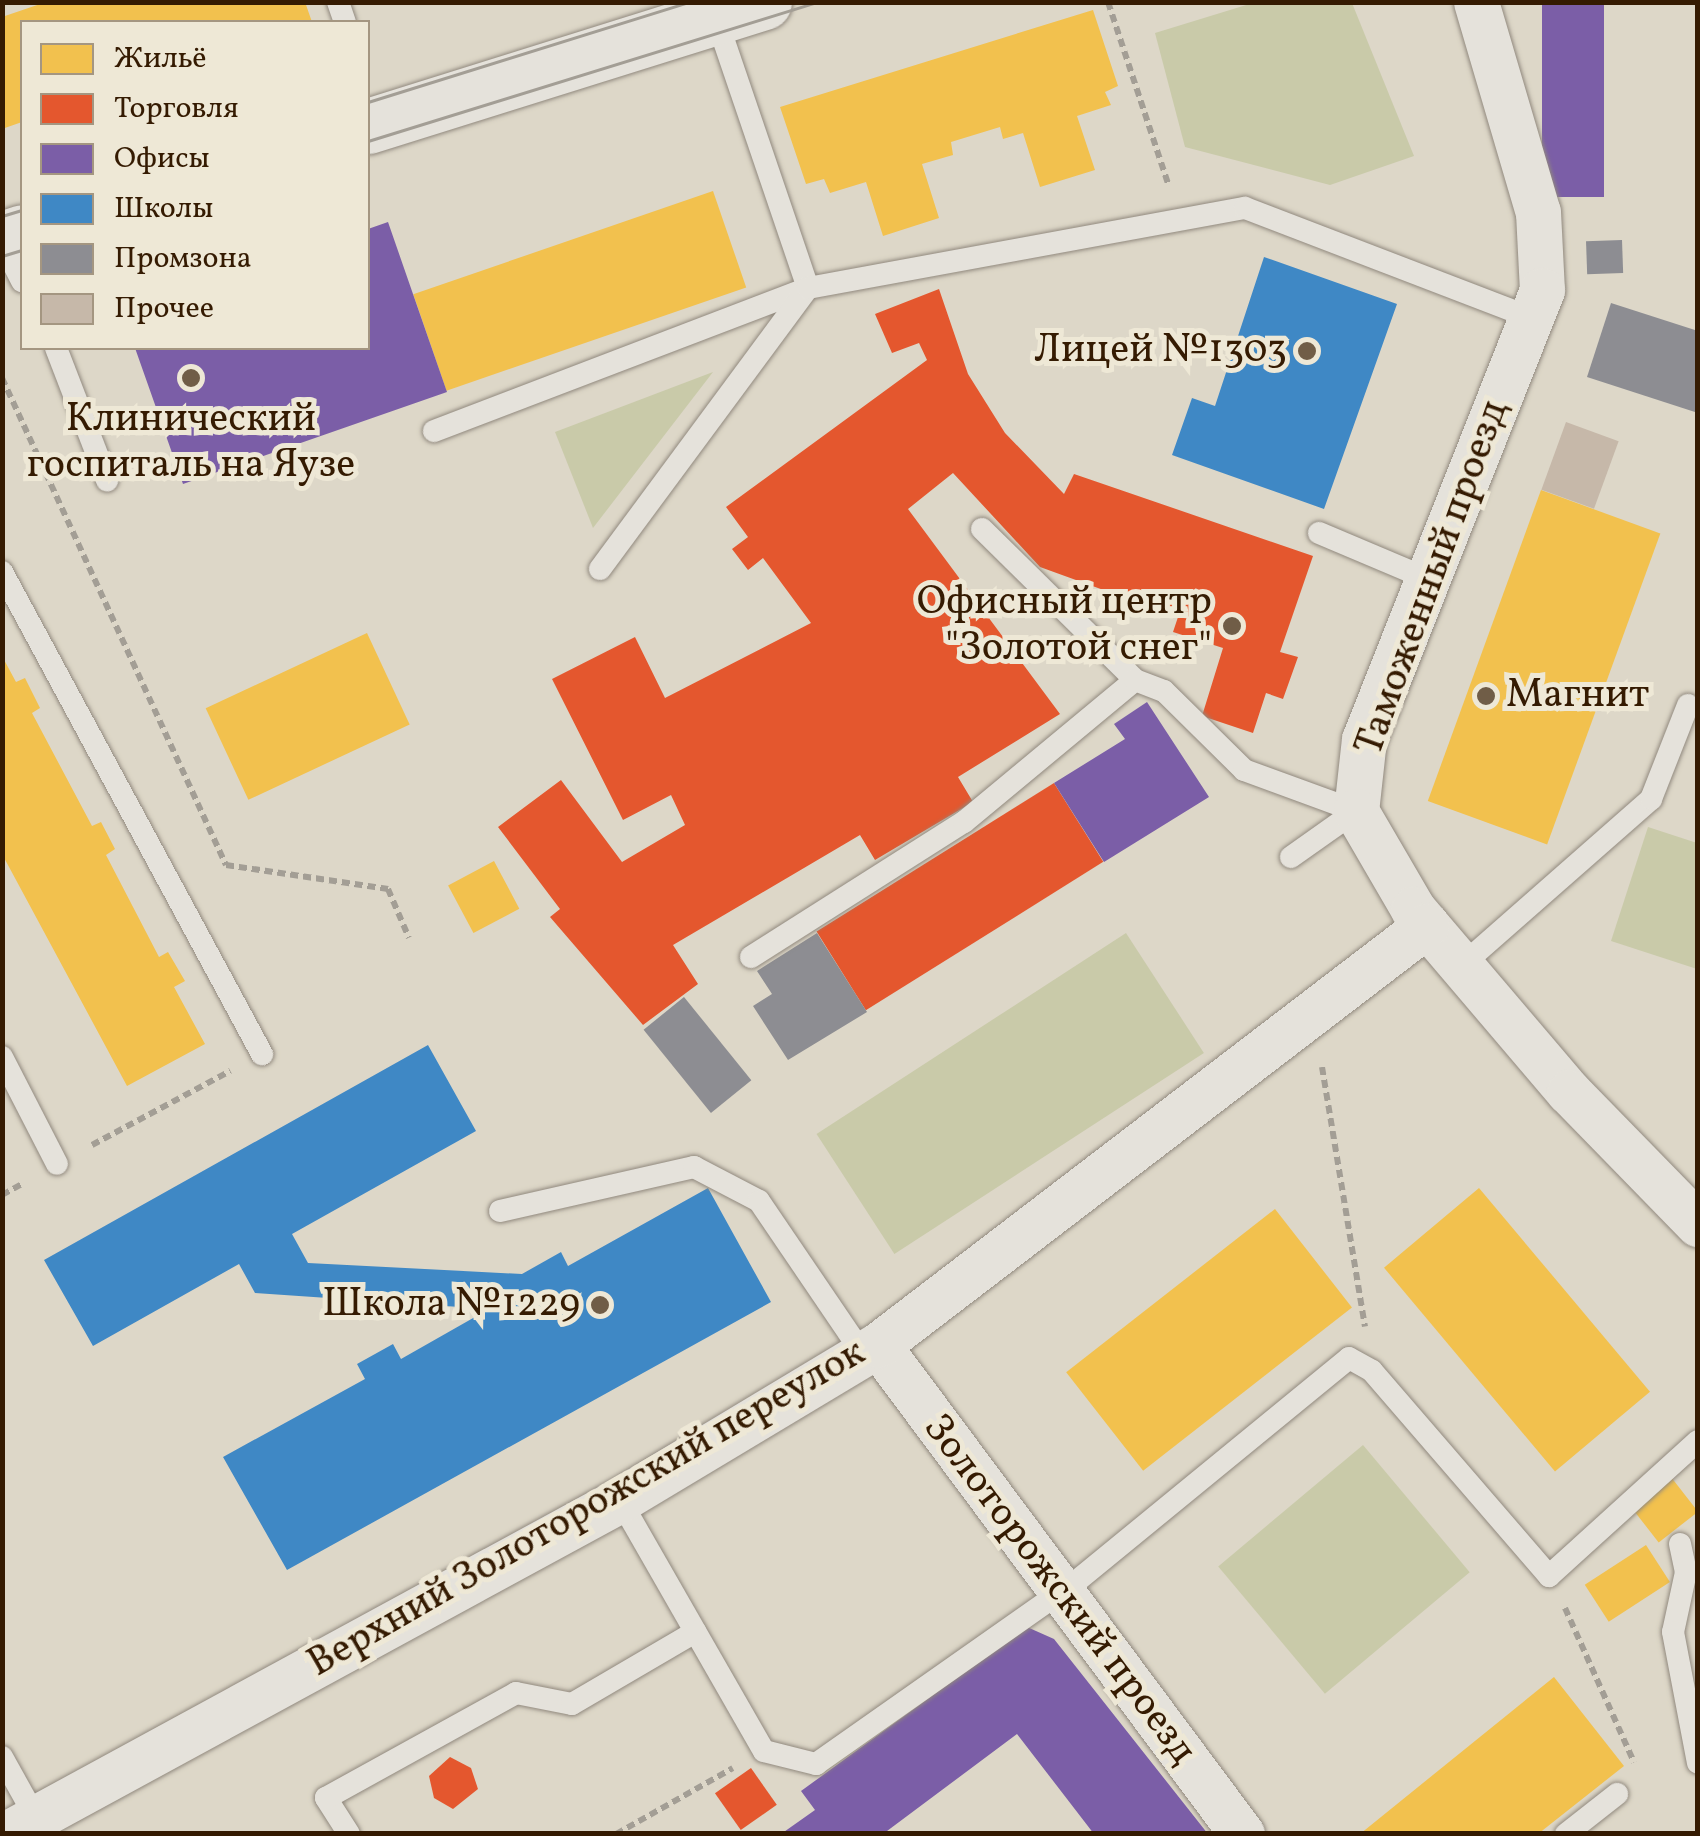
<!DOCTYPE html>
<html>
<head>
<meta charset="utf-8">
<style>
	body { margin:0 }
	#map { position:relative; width:1700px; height:1836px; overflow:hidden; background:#ddd7c8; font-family:Vollkorn,serif }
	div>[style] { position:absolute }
	.green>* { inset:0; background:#c9caa9; transform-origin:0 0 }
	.homes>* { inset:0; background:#f2c14e; transform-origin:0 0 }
	.shops>* { inset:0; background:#e4572e; transform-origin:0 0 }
	.offices>* { inset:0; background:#7b5ea7; transform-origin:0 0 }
	.schools>* { inset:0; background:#3f88c5 }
	.industry>* { inset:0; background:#8d8d92; transform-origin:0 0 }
	.building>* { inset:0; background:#c6b8a9; transform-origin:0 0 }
	.path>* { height:6px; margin-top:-3px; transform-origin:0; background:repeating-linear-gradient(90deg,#a39e95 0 8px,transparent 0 13px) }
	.roads { filter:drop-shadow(0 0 2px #91897e) drop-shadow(0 0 2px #91897e) }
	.service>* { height:22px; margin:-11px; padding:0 11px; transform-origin:11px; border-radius:11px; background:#e5e2db }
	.minor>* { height:45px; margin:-22.5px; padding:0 22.5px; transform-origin:22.5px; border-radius:22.5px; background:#e5e2db }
	.tertiary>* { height:55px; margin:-27.5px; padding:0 27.5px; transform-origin:27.5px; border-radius:27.5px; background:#e5e2db }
	.tram>* { height:2.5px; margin:-1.25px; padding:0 1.25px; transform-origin:1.25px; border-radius:1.25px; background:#a39e95 }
	.dots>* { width:28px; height:28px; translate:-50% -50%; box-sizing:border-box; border:5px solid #eee8d6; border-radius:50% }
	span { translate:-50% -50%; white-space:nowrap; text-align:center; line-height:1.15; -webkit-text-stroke:10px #eee8d6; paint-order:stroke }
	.poi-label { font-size:40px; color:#351b02 }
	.right { translate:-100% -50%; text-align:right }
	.left { translate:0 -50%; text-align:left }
	.street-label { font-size:40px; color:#351b02 }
	.frame { position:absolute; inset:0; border:5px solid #351b02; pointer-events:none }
	.legend { position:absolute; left:20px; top:20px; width:350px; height:330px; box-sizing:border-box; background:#eee8d6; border:2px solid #a49681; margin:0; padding:12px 18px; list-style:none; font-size:30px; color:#351b02 }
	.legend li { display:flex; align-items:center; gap:20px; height:50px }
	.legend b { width:50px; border:2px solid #a49681 }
</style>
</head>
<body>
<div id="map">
	<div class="green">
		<i style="clip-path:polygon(1256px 2px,1352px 3px,1414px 156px,1330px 185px,1185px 147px,1155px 33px)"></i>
		<i style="clip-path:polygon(713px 372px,593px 528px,555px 432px)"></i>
		<i style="clip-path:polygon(1648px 827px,1697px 843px,1697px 969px,1611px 941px)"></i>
		<i style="left:1126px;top:933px;width:143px;height:369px;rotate:57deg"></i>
		<i style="left:1363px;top:1445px;width:166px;height:189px;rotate:50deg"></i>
	</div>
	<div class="homes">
		<i style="clip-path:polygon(46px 2px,305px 2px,312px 22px,22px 22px,22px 122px,2px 129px,2px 17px)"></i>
		<i style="clip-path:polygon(1093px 10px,1118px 86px,1105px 92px,1111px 105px,1077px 116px,1095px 170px,1040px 187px,1023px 133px,1003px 139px,1000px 127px,951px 142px,953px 155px,922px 164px,939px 218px,883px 236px,866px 182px,830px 193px,824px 179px,806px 184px,780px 107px)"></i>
		<i style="left:713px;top:191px;width:102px;height:317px;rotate:71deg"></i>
		<i style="left:1541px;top:490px;width:127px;height:331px;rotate:20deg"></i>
		<i style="left:367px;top:633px;width:101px;height:178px;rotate:65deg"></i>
		<i style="clip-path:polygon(2px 656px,16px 682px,25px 678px,40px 708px,32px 713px,92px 826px,101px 822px,115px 849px,106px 855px,159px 957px,168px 952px,185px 981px,174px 987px,205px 1044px,127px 1086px,2px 854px)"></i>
		<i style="left:494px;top:861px;width:54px;height:52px;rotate:62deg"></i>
		<i style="left:1479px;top:1188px;width:266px;height:124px;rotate:50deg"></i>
		<i style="left:1275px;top:1209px;width:125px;height:265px;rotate:52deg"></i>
		<i style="left:1671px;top:1477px;width:44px;height:50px;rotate:52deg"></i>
		<i style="left:1646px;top:1545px;width:44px;height:73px;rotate:57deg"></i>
		<i style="clip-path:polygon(1554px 1677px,1624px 1766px,1538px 1834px,1360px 1834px)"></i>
	</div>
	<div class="shops">
		<i style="clip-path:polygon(939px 289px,968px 374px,1005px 433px,1064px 494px,1074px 474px,1313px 556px,1280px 652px,1298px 657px,1283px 699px,1266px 693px,1253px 733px,1202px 716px,1223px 648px,1173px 632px,1178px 617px,1040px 567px,953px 473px,908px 509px,1060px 714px,958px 777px,973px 802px,875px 860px,860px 835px,673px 945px,698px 984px,643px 1025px,550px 917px,560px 909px,498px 827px,561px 780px,622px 862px,685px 825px,671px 795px,623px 820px,552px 679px,635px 637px,665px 698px,811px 623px,763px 558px,748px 570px,732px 549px,748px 537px,726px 507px,927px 360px,919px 343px,892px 353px,875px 314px)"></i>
		<i style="left:1054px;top:783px;width:93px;height:280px;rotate:58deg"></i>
		<i style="clip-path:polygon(450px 1757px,471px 1768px,478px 1789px,453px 1809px,434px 1798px,429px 1776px)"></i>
		<i style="left:751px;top:1768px;width:45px;height:44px;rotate:55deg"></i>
	</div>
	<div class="offices">
		<i style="left:1542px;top:2px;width:62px;height:195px"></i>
		<i style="clip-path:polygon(388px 222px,447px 392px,183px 484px,135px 348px,368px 348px,368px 229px)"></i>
		<i style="clip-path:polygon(1147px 702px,1209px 797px,1104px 862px,1054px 783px,1125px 739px,1114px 724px)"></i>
		<i style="clip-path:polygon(1027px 1627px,1054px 1639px,1208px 1834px,1094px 1834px,1017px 1734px,883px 1834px,781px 1834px,815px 1810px,801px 1791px)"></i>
	</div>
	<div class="schools">
		<i style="clip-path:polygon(1264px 257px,1397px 304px,1324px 509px,1172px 455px,1192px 398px,1215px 406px)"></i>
		<i style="clip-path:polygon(428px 1045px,476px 1131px,292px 1234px,308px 1263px,522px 1274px,561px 1252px,568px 1266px,708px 1188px,771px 1302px,287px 1570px,223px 1457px,365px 1379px,357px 1364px,393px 1344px,401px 1359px,489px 1309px,255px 1293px,239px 1264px,93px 1346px,44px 1260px)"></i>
	</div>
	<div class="industry">
		<i style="left:1622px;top:240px;width:33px;height:36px;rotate:88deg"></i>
		<i style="clip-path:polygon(1611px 303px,1698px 331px,1698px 413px,1587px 377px)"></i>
		<i style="clip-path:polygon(817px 933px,867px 1012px,788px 1060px,753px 1006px,772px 994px,757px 971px)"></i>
		<i style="left:684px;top:997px;width:107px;height:52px;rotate:51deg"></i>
	</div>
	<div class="building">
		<i style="left:1566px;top:422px;width:56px;height:72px;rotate:20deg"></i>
	</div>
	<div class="path">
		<i style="left:1108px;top:2px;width:194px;rotate:71.7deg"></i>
		<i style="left:412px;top:3px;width:1px;rotate:-90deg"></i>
		<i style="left:2px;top:378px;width:536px;rotate:65.3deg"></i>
		<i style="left:226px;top:865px;width:164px;rotate:8.4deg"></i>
		<i style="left:388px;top:889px;width:53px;rotate:66.8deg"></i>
		<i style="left:1322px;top:1067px;width:263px;rotate:80.6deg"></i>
		<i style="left:92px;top:1145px;width:157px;rotate:-28.2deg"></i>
		<i style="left:2px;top:1195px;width:25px;rotate:-29deg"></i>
		<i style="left:1565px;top:1608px;width:169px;rotate:65.9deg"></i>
		<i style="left:616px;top:1834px;width:134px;rotate:-29.4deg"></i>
	</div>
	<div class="roads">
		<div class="service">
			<i style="left:338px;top:2px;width:21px;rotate:71deg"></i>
			<i style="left:2px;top:242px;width:44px;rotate:62.9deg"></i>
			<i style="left:56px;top:348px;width:142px;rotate:68.9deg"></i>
			<i style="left:434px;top:431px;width:400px;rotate:-20.9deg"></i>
			<i style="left:808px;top:288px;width:286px;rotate:-108.8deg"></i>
			<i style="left:982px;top:529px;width:215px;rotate:44.6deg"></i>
			<i style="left:1319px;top:533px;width:118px;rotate:22.9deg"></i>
			<i style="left:600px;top:569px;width:350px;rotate:-53.5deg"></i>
			<i style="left:808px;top:288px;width:444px;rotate:-10.4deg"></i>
			<i style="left:1245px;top:208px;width:306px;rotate:21deg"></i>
			<i style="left:2px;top:572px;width:548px;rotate:61.66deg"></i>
			<i style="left:1291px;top:857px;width:80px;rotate:-35.3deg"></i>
			<i style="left:751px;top:957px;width:252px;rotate:-32.4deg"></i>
			<i style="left:964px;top:822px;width:222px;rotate:-39.7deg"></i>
			<i style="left:1135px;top:680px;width:31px;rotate:21deg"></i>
			<i style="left:1164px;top:691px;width:112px;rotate:44.6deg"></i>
			<i style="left:1244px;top:770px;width:119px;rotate:20.1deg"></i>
			<i style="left:1461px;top:966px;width:253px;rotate:-41.3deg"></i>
			<i style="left:1651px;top:799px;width:101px;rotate:-68.5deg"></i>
			<i style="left:2px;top:1057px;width:120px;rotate:62.8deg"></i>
			<i style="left:500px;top:1211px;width:199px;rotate:-12.8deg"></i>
			<i style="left:694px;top:1167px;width:73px;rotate:27.6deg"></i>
			<i style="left:759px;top:1201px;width:185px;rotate:55.8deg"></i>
			<i style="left:620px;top:1500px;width:289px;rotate:60.2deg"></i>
			<i style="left:764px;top:1751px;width:54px;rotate:14deg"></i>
			<i style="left:816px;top:1764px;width:320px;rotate:-35.1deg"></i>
			<i style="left:1078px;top:1580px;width:350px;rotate:-39.3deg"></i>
			<i style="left:1349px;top:1358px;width:26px;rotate:29deg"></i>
			<i style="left:1372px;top:1371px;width:271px;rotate:49.2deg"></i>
			<i style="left:1549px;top:1576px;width:201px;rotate:-42.2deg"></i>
			<i style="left:1680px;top:1544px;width:29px;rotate:78deg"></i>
			<i style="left:1686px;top:1572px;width:61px;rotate:102.2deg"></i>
			<i style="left:1673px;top:1632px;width:133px;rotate:79.2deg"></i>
			<i style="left:2px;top:1757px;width:70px;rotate:60.9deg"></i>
			<i style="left:349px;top:1834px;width:43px;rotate:-122.6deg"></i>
			<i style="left:326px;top:1798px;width:217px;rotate:-28.9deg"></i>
			<i style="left:516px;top:1693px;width:57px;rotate:11.1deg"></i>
			<i style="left:572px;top:1704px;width:143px;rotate:-30.3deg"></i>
			<i style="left:1566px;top:1834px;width:65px;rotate:-38.1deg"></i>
		</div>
		<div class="minor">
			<i style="left:1476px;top:2px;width:219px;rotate:73.6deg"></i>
			<i style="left:1538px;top:212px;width:78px;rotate:87.1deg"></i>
			<i style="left:1542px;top:290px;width:483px;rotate:111.6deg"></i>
			<i style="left:1364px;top:739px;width:72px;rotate:96.3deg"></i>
			<i style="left:1356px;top:811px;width:113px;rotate:59.8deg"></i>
			<i style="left:1413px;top:909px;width:240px;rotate:49.6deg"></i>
			<i style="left:1569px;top:1092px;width:185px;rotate:45.7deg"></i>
			<i style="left:878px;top:1345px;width:610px;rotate:53.34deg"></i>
			<i style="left:6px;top:1834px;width:699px;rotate:-28.55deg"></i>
			<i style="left:620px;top:1500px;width:301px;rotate:-31deg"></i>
			<i style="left:878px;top:1345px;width:691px;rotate:-37.42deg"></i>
		</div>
		<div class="tertiary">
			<i style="left:368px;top:126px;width:415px;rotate:-17.4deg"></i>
			<i style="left:2px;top:239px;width:21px;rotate:-19deg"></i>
		</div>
	</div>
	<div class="tram">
		<i style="left:368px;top:102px;width:336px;rotate:-17.3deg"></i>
		<i style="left:368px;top:141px;width:470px;rotate:-17.2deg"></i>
		<i style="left:2px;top:216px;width:21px;rotate:-17deg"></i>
		<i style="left:2px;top:256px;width:21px;rotate:-17deg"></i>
	</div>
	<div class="dots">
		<i style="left:1307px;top:351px;background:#705d47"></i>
		<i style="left:191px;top:378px;background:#705d47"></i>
		<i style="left:1232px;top:626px;background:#705d47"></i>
		<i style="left:1486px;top:696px;background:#705d47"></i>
		<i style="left:600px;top:1305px;background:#705d47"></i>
	</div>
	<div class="poi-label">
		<span class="right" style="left:1287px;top:351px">Лицей №1303</span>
		<span style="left:191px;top:443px">Клинический<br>госпиталь на Яузе</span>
		<span class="right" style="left:1212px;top:626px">Офисный центр<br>"Золотой снег"</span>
		<span class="left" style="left:1506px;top:696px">Магнит</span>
		<span class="right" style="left:580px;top:1305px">Школа №1229</span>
	</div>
	<div class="street-label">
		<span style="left:1433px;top:578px;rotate:-70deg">Таможенный проезд</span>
		<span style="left:587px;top:1509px;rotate:-30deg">Верхний Золоторожский переулок</span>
		<span style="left:1059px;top:1590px;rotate:53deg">Золоторожский проезд</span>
	</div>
	<div class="frame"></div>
	<ul class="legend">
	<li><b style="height:28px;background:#f2c14e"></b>Жильё</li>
	<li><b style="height:28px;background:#e4572e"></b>Торговля</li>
	<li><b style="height:28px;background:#7b5ea7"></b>Офисы</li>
	<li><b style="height:28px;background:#3f88c5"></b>Школы</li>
	<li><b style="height:28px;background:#8d8d92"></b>Промзона</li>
	<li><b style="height:28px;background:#c6b8a9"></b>Прочее</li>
	</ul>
</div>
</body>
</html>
